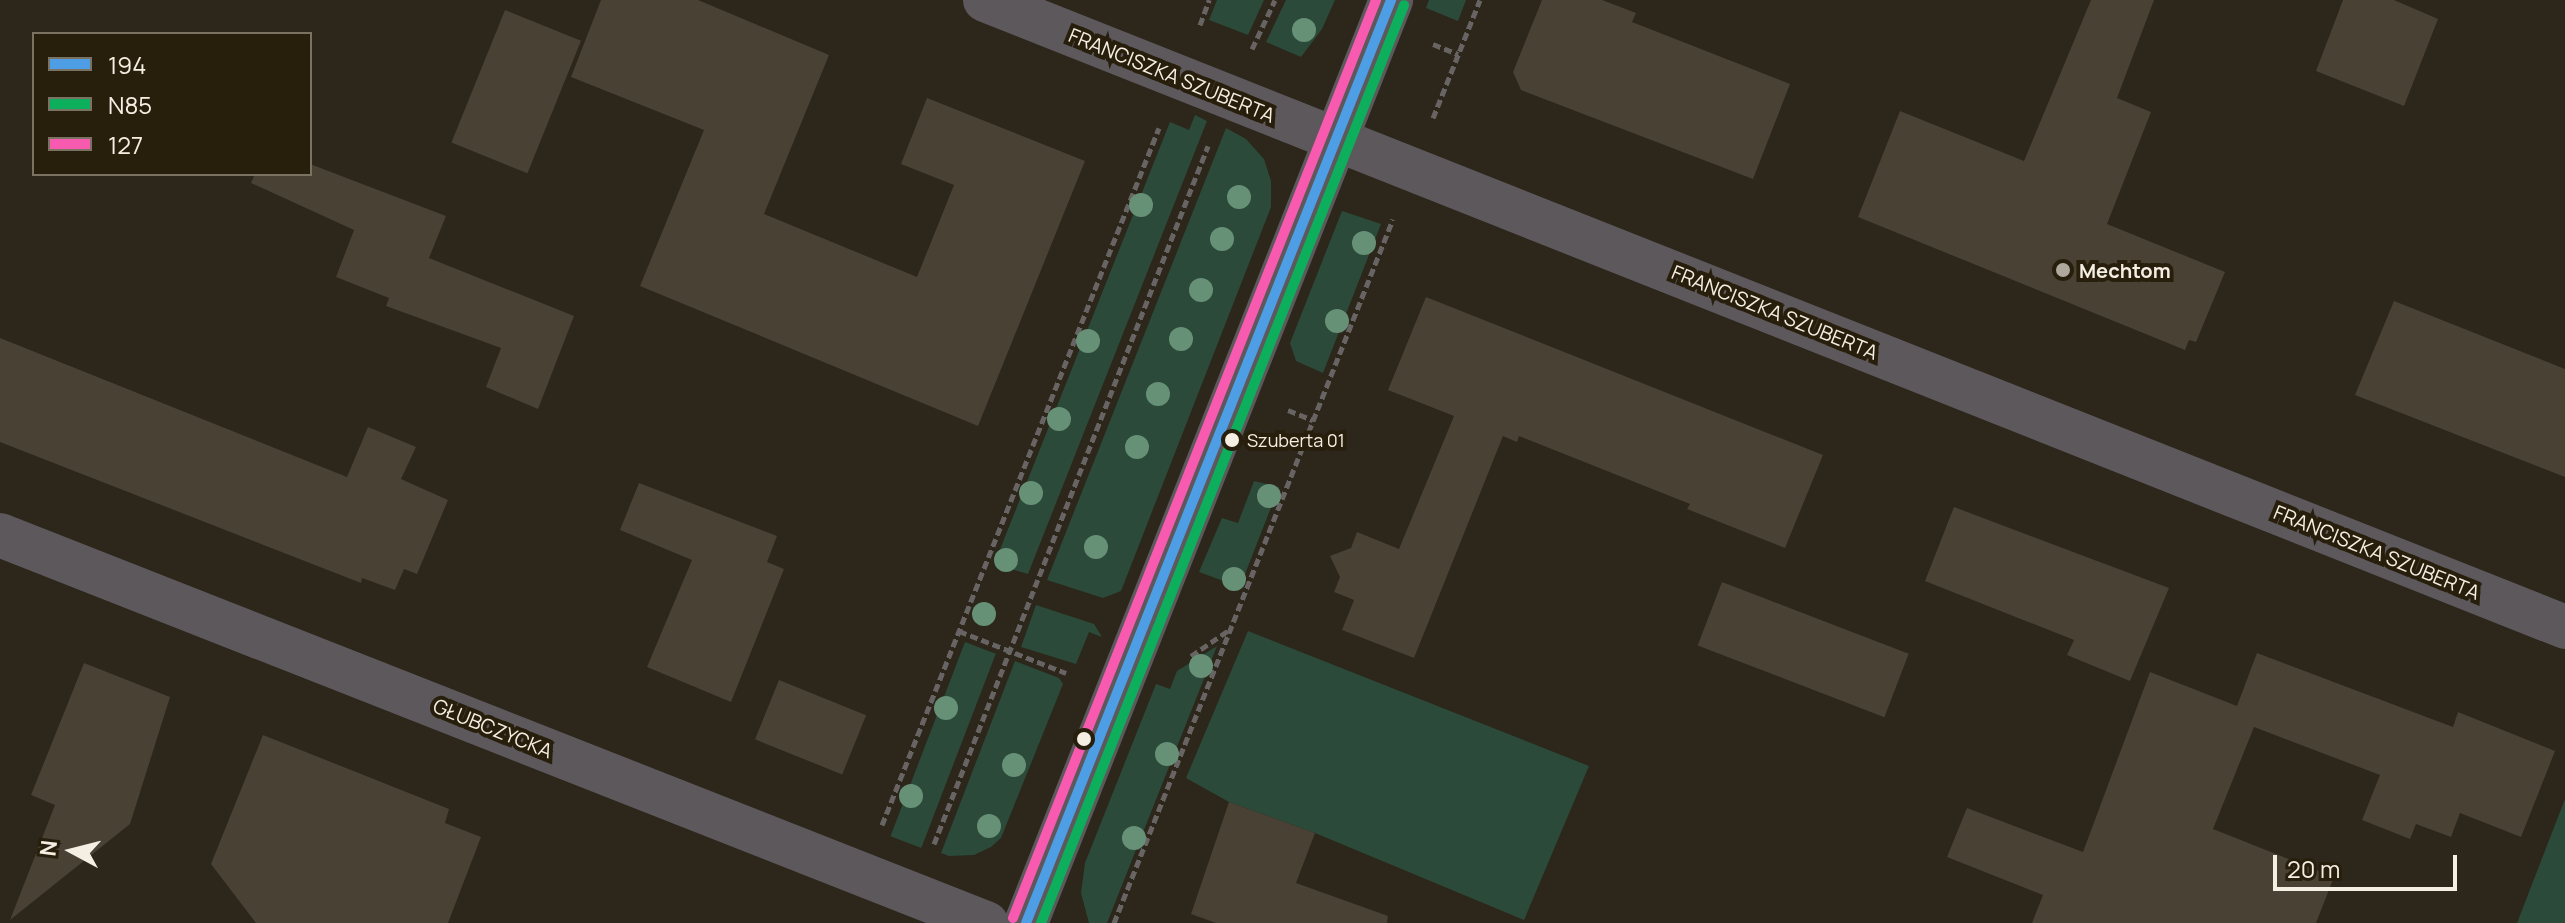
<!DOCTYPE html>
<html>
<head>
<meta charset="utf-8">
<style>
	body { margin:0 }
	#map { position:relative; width:2565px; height:923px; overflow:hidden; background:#2c261b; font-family:Manrope,sans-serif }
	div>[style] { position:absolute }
	.green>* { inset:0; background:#2b4a3a; transform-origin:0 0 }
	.building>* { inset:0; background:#484134; transform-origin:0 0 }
	.path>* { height:5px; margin-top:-2.5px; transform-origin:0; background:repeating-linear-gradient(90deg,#686463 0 8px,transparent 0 12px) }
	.minor>* { height:44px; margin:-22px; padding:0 22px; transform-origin:22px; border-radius:22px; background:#5c585c }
	.tertiary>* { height:44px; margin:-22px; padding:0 22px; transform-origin:22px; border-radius:22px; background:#5c585c }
	.bus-1>* { height:10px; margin:-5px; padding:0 5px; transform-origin:5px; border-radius:5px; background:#4d9ee5 }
	.bus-2>* { height:10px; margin:-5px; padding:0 5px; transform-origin:5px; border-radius:5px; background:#0daf5c }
	.bus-3>* { height:10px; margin:-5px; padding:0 5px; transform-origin:5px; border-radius:5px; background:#f75aaf }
	.trees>* { width:24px; height:24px; margin:-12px; border-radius:50%; background:#679177 }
	.dots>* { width:22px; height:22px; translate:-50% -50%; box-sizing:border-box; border:4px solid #281e0c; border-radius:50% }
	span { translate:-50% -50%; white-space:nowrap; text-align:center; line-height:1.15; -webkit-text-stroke:8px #281e0c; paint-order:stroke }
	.bus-label { font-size:18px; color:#f5efe3 }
	.left { translate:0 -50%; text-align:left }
	.street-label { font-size:20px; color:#f5efe3 }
	.poi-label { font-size:20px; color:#f5efe3; font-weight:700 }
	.legend { position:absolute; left:32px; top:32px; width:280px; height:144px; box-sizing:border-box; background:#281e0c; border:2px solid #7a7262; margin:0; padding:10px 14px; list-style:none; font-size:24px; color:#f5efe3 }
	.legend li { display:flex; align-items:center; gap:16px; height:40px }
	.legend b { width:40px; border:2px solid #7a7262 }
	.north { position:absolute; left:32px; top:811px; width:80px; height:80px; -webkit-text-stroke:6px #281e0c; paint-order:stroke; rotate:277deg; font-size:22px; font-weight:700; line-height:32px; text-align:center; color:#f5efe3 }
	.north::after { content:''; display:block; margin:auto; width:28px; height:36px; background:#f5efe3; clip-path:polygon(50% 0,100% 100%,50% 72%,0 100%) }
	.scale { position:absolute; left:2273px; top:855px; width:184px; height:36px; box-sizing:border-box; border:4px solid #f5efe3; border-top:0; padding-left:10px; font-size:24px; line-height:28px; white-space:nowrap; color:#f5efe3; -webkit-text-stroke:6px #281e0c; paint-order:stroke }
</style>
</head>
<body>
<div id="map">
	<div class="green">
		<i style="clip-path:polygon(1217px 0,1264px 0,1248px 35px,1209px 20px)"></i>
		<i style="clip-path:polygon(1286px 0,1335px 0,1322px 29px,1301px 57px,1266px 42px)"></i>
		<i style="clip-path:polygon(1429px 0,1466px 0,1458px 21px,1426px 8px)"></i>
		<i style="clip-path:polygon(1195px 115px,1207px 121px,1028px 574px,1007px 568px,995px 562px,1170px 122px,1189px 130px)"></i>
		<i style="clip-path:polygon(1226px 128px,1246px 139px,1264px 159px,1271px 181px,1271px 207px,1121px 591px,1103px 598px,1047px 580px)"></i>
		<i style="clip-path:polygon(1342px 211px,1381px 224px,1323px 373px,1296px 361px,1290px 343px)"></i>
		<i style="clip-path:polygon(1254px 481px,1279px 487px,1240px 587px,1199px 572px,1222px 518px,1238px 523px)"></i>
		<i style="clip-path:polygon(1036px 605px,1094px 624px,1102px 637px,1089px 632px,1076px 664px,1021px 647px)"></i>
		<i style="clip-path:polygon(1248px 631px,1589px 766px,1524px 920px,1315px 833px,1229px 802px,1186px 778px)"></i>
		<i style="left:965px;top:642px;width:33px;height:208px;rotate:21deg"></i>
		<i style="clip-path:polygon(1217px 646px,1107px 923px,1089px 923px,1081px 893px,1085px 863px,1156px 684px,1170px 689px,1177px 671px)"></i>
		<i style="clip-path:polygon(1015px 661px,1059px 678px,1063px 684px,1001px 838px,991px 847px,974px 855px,949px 856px,941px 853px)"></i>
		<i style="clip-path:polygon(2565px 799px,2565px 923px,2517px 923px)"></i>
	</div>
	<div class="building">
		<i style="clip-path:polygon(601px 0,698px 0,829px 55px,764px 214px,917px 277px,954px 185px,901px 164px,927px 98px,1085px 161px,978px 426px,640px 286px,704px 130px,571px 77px)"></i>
		<i style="clip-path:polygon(1542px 0,1602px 0,1636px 13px,1632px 22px,1790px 84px,1753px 179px,1521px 90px,1513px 72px)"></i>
		<i style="clip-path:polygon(2091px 0,2154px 0,2117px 98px,2151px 112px,2107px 224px,2225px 272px,2196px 342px,2189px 340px,2185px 350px,1858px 217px,1900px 111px,2024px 161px)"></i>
		<i style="clip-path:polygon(2343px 0,2394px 0,2438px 19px,2404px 106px,2316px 71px)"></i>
		<i style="left:505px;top:10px;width:82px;height:143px;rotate:22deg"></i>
		<i style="clip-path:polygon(310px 164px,446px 216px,429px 258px,574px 316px,538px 409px,486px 387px,501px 348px,386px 306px,389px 298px,336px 277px,354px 230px,251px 183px,255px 174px,310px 174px)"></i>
		<i style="clip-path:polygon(1426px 297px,1823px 455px,1785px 548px,1687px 509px,1690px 504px,1519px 436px,1517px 442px,1503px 436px,1414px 658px,1342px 630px,1354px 600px,1334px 592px,1340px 577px,1330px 556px,1351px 548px,1357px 532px,1399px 549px,1454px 416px,1388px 390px)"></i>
		<i style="clip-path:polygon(2394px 301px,2565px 369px,2565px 477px,2355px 395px)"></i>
		<i style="clip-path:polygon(0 338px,347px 477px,368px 427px,416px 447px,401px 479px,448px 500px,417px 574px,404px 569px,395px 590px,362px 578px,361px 583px,0 442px)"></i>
		<i style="clip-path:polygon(639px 483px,777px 536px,767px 562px,784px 569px,731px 702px,647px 667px,692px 560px,620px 530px)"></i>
		<i style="clip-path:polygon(1954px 507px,2169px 588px,2130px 681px,2067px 655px,2074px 640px,1925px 581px)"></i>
		<i style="left:1722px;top:582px;width:200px;height:68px;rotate:21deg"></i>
		<i style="clip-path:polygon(2257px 653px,2453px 727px,2458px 712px,2555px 751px,2521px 837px,2460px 813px,2451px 837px,2416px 824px,2410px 839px,2362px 820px,2380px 775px,2254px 727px,2213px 829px,2334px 877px,2316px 923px,2032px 923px,2043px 895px,1947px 857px,1967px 808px,2083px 852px,2150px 672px,2237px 706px)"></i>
		<i style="clip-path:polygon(84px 663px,170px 697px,130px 824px,10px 920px,55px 805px,31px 795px)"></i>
		<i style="left:779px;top:680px;width:94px;height:64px;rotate:22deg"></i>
		<i style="clip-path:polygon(263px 735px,449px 809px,445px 823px,481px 837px,448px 923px,256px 923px,211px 864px)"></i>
		<i style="clip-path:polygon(1229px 802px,1315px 833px,1296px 883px,1388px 916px,1387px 923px,1216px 923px,1191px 914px)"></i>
	</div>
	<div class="path">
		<i style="left:1200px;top:25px;width:27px;rotate:-70deg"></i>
		<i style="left:1433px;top:44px;width:27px;rotate:22deg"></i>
		<i style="left:1252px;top:49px;width:54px;rotate:-64.9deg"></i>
		<i style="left:1433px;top:118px;width:127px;rotate:-68.3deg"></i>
		<i style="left:1288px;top:410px;width:27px;rotate:22deg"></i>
		<i style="left:959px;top:631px;width:115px;rotate:21.4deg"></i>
		<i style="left:1191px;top:656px;width:46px;rotate:-34.4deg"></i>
		<i style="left:882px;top:825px;width:750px;rotate:-68.33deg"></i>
		<i style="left:934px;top:844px;width:750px;rotate:-68.57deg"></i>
		<i style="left:1114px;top:923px;width:757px;rotate:-68.38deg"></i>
	</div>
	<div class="minor">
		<i style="left:985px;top:0;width:1700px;rotate:21.64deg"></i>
		<i style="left:0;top:535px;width:1060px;rotate:21.48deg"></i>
	</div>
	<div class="tertiary">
		<i style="left:1026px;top:923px;width:993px;rotate:-68.42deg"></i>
	</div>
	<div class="bus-1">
		<i style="left:1026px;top:923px;width:993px;rotate:-68.42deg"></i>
	</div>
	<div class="bus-2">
		<i style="left:1041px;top:923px;width:987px;rotate:-68.42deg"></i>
	</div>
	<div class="bus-3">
		<i style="left:1013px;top:918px;width:987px;rotate:-68.42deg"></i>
	</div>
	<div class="trees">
		<i style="left:1304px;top:30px"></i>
		<i style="left:1239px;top:197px"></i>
		<i style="left:1141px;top:205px"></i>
		<i style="left:1222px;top:239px"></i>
		<i style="left:1364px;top:243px"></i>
		<i style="left:1201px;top:290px"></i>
		<i style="left:1337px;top:321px"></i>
		<i style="left:1181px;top:339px"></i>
		<i style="left:1088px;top:341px"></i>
		<i style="left:1158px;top:394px"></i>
		<i style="left:1059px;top:419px"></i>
		<i style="left:1137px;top:447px"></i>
		<i style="left:1031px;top:493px"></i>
		<i style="left:1269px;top:496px"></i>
		<i style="left:1096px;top:547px"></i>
		<i style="left:1006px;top:560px"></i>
		<i style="left:1234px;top:579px"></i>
		<i style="left:984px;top:614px"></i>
		<i style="left:1201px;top:666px"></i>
		<i style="left:946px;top:708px"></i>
		<i style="left:1167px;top:754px"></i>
		<i style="left:1014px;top:765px"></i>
		<i style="left:911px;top:796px"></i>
		<i style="left:989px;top:826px"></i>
		<i style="left:1134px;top:838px"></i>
	</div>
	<div class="dots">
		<i style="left:2063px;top:270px;background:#afa99d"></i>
		<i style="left:1232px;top:440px;background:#f5efe3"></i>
		<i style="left:1084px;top:739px;background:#f5efe3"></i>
	</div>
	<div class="bus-label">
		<span class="left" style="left:1247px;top:440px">Szuberta 01</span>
	</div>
	<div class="street-label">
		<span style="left:1172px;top:75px;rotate:22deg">FRANCISZKA SZUBERTA</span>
		<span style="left:1775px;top:312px;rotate:22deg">FRANCISZKA SZUBERTA</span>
		<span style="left:2377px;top:552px;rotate:22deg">FRANCISZKA SZUBERTA</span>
		<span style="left:493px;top:728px;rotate:22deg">GŁUBCZYCKA</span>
	</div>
	<div class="poi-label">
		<span class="left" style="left:2079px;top:270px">Mechtom</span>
	</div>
	<ul class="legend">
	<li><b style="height:10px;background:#4d9ee5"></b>194</li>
	<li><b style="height:10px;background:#0daf5c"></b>N85</li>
	<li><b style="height:10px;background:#f75aaf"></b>127</li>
	</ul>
	<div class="north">N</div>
	<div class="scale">20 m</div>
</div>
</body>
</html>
